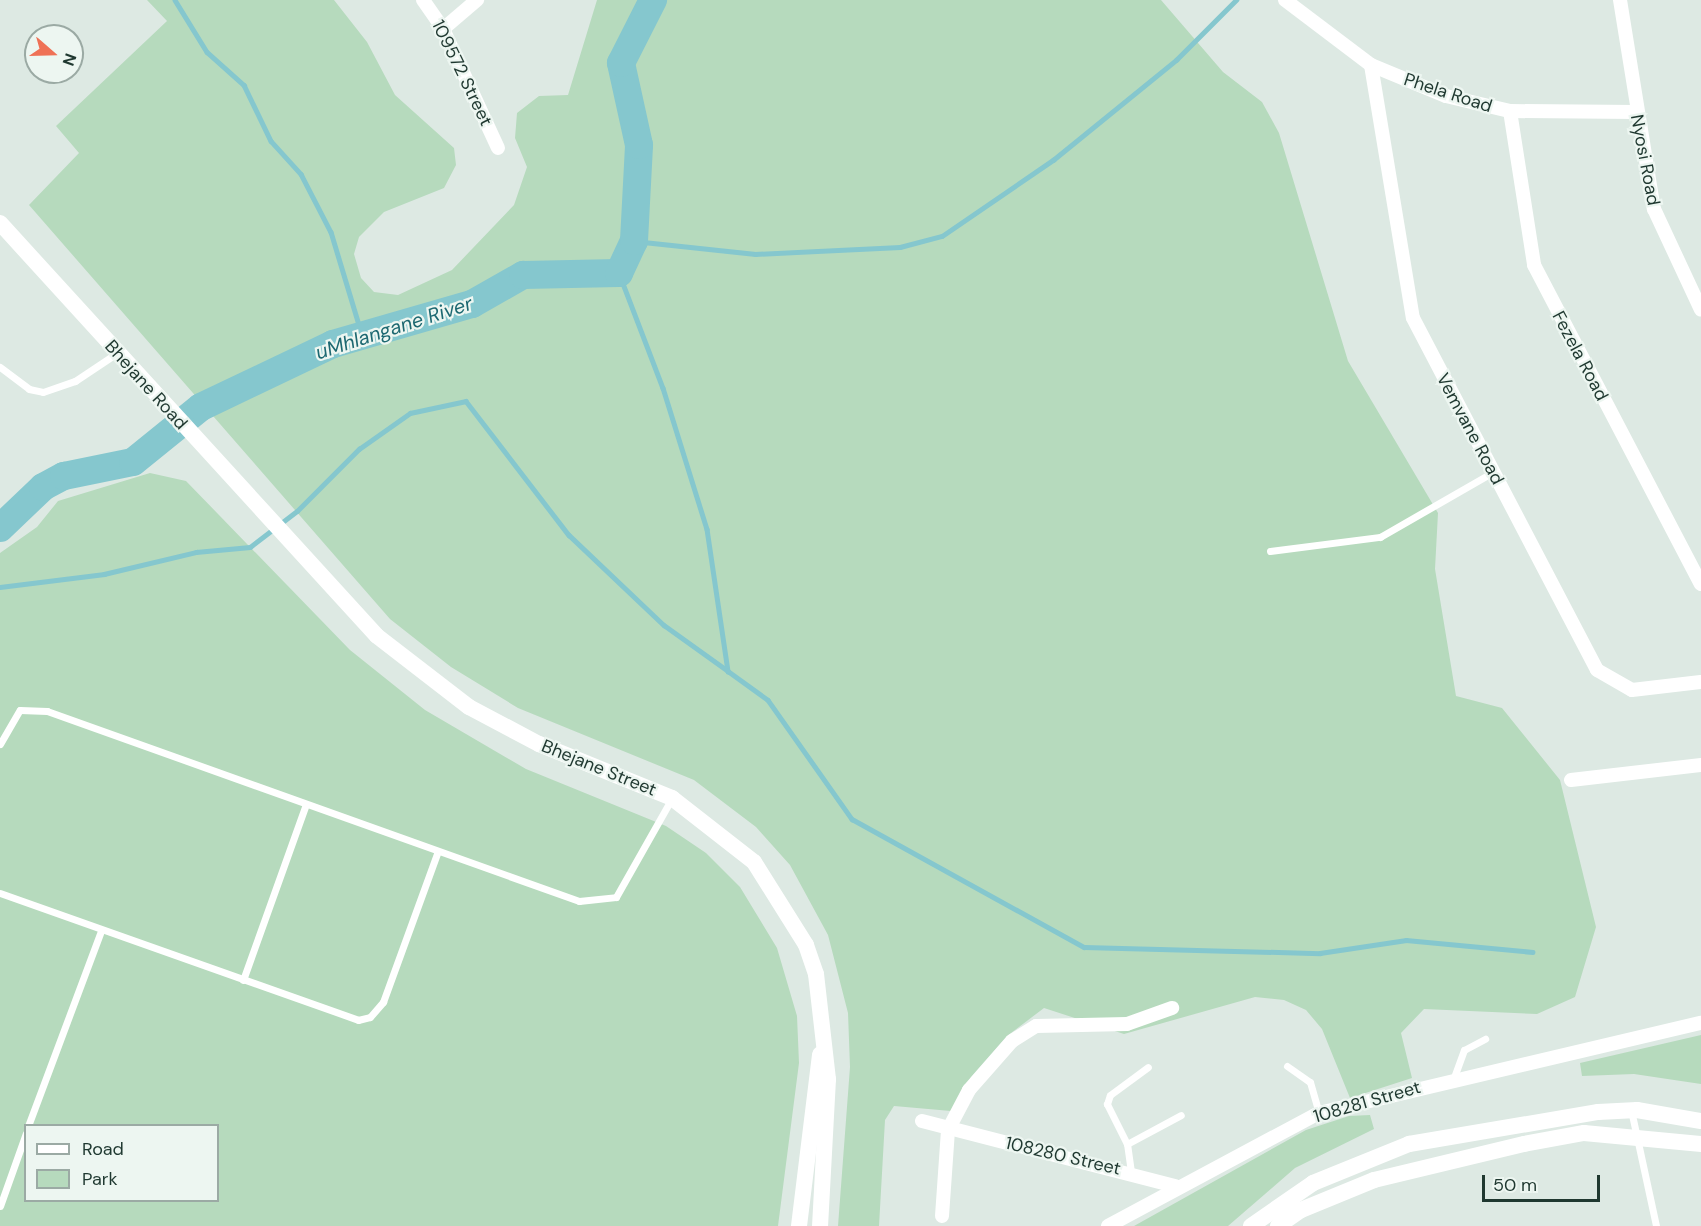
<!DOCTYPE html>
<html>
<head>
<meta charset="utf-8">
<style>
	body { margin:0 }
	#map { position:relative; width:1701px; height:1226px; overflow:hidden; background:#dde9e3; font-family:"DM Sans",sans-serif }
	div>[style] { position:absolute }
	.green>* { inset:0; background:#b6dabd }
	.stream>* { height:4.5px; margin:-2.25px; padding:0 2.25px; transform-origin:2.25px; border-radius:2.25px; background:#85c7ce }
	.river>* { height:28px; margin:-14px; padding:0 14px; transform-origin:14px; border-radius:14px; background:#85c7ce }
	.service>* { height:7px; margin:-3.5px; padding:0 3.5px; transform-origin:3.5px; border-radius:3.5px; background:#fff }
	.minor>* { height:14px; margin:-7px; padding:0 7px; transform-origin:7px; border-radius:7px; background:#fff }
	.tertiary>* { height:16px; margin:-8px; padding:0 8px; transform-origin:8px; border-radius:8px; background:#fff }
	span { translate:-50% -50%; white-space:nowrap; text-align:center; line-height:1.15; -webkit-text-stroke:4.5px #edf6f1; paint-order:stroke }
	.street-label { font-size:18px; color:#1f3830 }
	.water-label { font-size:20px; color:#1c6871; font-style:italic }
	.legend { position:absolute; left:24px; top:1124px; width:195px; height:78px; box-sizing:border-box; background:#edf6f1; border:2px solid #9baaa4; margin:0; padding:8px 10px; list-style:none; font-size:18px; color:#1f3830 }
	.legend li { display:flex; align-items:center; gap:12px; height:30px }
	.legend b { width:30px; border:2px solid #9baaa4 }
	.north { position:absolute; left:24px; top:24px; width:60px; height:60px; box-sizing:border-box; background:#edf6f1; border:2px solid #9baaa4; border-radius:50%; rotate:110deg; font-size:16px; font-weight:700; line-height:24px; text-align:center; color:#1f3830 }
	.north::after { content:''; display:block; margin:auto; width:21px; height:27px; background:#ef7156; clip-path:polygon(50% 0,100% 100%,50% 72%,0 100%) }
	.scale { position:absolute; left:1482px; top:1175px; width:118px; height:27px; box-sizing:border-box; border:3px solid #1f3830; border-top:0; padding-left:8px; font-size:18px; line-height:21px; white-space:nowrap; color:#1f3830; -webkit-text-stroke:4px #edf6f1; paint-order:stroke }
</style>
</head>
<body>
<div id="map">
	<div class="green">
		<i style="clip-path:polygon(147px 0,334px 0,367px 42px,395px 95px,454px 148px,456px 165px,444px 188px,384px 212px,359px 237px,354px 254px,361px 278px,374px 292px,398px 295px,452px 270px,514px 205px,527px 167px,515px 138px,517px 113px,539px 96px,568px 95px,597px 0,1161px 0,1223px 72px,1262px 102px,1279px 133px,1348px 361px,1438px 513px,1435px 569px,1456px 696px,1502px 708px,1560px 780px,1596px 927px,1575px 997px,1537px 1014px,1424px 1009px,1401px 1033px,1412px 1078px,1350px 1098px,1322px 1029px,1306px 1010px,1284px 1000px,1255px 997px,1124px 1034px,1044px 1008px,1007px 1036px,971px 1077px,951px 1111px,894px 1106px,885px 1120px,879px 1226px,838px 1226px,850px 1067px,848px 1013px,828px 935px,790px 865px,756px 827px,694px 780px,518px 708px,451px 667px,390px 619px,29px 205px,79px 153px,56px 126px,167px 21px)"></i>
		<i style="clip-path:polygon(evenodd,150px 473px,186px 481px,350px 650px,425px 710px,526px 769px,666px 826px,706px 853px,740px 887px,777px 948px,797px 1016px,799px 1063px,778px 1226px,0 1226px,0 553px,37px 527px,58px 501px,150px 473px,26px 1126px,218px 1126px,218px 1200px,26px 1200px,26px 1126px)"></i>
		<i style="clip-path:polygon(1701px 1035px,1701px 1084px,1634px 1074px,1582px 1076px,1580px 1063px)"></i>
		<i style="clip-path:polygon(1370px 1115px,1374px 1129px,1295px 1168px,1228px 1226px,1134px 1226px,1306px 1130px,1349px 1116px)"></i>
	</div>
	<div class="stream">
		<i style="left:175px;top:0;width:61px;rotate:58.4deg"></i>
		<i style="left:207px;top:52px;width:50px;rotate:41.7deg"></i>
		<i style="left:244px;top:85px;width:62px;rotate:64.3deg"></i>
		<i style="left:271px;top:141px;width:45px;rotate:47.7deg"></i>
		<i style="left:301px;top:174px;width:65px;rotate:62.7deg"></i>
		<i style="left:331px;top:232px;width:108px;rotate:73.2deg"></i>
		<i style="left:634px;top:241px;width:122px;rotate:6.1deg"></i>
		<i style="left:755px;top:254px;width:145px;rotate:-2.8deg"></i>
		<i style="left:900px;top:247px;width:43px;rotate:-14.7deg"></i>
		<i style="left:942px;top:236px;width:135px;rotate:-34.4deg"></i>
		<i style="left:1053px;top:160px;width:159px;rotate:-39.1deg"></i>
		<i style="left:1176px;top:60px;width:85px;rotate:-45deg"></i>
		<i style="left:619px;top:273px;width:123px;rotate:69.1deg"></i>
		<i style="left:663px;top:388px;width:148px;rotate:72.7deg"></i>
		<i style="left:707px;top:529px;width:144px;rotate:81.6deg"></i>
		<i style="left:728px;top:671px;width:49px;rotate:35.9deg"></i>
		<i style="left:768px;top:700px;width:146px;rotate:54.8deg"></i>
		<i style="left:852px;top:819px;width:265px;rotate:28.9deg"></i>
		<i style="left:1084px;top:947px;width:236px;rotate:1.5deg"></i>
		<i style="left:1320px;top:953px;width:87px;rotate:-8.6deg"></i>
		<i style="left:1406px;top:940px;width:127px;rotate:5.4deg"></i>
		<i style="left:0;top:587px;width:105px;rotate:-7.1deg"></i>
		<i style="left:104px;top:574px;width:95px;rotate:-13.4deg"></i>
		<i style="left:196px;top:552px;width:54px;rotate:-5.3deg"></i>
		<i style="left:250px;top:547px;width:59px;rotate:-37.5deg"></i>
		<i style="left:297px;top:511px;width:88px;rotate:-45deg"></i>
		<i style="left:359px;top:449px;width:62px;rotate:-35.2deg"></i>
		<i style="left:410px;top:413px;width:57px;rotate:-12.1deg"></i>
		<i style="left:466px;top:401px;width:169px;rotate:52.5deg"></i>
		<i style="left:569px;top:535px;width:131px;rotate:43.5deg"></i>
		<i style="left:664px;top:625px;width:79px;rotate:35.7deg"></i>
	</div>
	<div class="river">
		<i style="left:0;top:528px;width:59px;rotate:-43.6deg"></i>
		<i style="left:43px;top:487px;width:24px;rotate:-28deg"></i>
		<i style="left:64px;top:476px;width:70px;rotate:-11.5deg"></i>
		<i style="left:133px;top:462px;width:87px;rotate:-39deg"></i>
		<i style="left:201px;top:407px;width:146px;rotate:-25.5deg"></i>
		<i style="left:333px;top:344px;width:145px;rotate:-16.1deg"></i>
		<i style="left:472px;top:304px;width:59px;rotate:-29.6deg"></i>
		<i style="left:523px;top:275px;width:96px;rotate:-1.2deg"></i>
		<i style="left:619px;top:273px;width:35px;rotate:-65deg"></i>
		<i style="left:634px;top:241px;width:96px;rotate:-87deg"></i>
		<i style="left:639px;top:145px;width:84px;rotate:-102.4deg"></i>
		<i style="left:621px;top:63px;width:71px;rotate:-63.1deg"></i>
	</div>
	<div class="service">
		<i style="left:0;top:367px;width:36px;rotate:37deg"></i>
		<i style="left:29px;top:389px;width:14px;rotate:12deg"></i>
		<i style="left:43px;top:392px;width:34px;rotate:-19deg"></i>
		<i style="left:75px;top:381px;width:50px;rotate:-33.7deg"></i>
		<i style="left:1270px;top:551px;width:111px;rotate:-7.3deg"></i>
		<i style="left:1380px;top:537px;width:130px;rotate:-29.9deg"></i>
		<i style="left:0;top:744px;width:39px;rotate:-60deg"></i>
		<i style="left:20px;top:710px;width:27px;rotate:2deg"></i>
		<i style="left:47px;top:711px;width:565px;rotate:19.65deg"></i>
		<i style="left:579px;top:901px;width:37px;rotate:-6deg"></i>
		<i style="left:616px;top:897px;width:114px;rotate:-60.5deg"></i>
		<i style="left:0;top:893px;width:380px;rotate:19.5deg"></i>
		<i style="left:358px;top:1020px;width:12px;rotate:-14deg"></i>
		<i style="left:370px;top:1017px;width:20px;rotate:-49deg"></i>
		<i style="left:383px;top:1002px;width:158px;rotate:-70deg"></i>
		<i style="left:243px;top:980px;width:184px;rotate:-70.3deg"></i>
		<i style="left:1287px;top:1066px;width:28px;rotate:35deg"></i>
		<i style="left:1310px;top:1082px;width:32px;rotate:74deg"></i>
		<i style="left:1453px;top:1080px;width:32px;rotate:-70deg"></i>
		<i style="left:1464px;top:1050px;width:24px;rotate:-28deg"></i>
		<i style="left:1631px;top:1110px;width:119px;rotate:77.8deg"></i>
		<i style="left:28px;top:1126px;width:208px;rotate:-69.5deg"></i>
		<i style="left:1127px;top:1144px;width:61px;rotate:-28.2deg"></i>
		<i style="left:1131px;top:1172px;width:28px;rotate:-98deg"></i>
		<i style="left:1127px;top:1144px;width:45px;rotate:-116.6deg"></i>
		<i style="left:1107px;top:1104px;width:9px;rotate:-72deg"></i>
		<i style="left:1110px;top:1095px;width:47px;rotate:-36.4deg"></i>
		<i style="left:0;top:1206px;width:77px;rotate:-70.4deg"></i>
	</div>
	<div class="minor">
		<i style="left:423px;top:0;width:35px;rotate:55deg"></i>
		<i style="left:443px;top:29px;width:131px;rotate:65.2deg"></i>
		<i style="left:1285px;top:0;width:108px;rotate:37.1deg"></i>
		<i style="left:1371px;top:65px;width:81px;rotate:22.5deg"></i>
		<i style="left:1446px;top:96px;width:66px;rotate:13.2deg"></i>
		<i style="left:1510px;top:111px;width:126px;rotate:0.5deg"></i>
		<i style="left:1620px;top:0;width:212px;rotate:80.8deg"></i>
		<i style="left:1654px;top:209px;width:111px;rotate:65deg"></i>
		<i style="left:443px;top:29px;width:45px;rotate:-40.5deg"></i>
		<i style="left:1371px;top:65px;width:256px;rotate:80.6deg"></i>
		<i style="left:1413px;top:318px;width:397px;rotate:62.4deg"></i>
		<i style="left:1597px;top:670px;width:40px;rotate:29.7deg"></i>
		<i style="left:1632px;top:690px;width:69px;rotate:-6.6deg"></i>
		<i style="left:1510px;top:111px;width:156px;rotate:81.1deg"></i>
		<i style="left:1534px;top:265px;width:360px;rotate:62.4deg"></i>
		<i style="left:1571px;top:780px;width:131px;rotate:-6.6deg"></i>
		<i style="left:922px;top:1121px;width:262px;rotate:14.4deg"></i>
		<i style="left:942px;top:1216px;width:86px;rotate:-86deg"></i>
		<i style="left:948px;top:1130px;width:45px;rotate:-62.3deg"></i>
		<i style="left:969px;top:1090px;width:65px;rotate:-48.7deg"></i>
		<i style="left:1012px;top:1041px;width:28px;rotate:-32deg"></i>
		<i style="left:1036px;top:1026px;width:91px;rotate:-1.3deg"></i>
		<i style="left:1127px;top:1024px;width:48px;rotate:-19.6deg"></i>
		<i style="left:1108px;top:1226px;width:239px;rotate:-28.2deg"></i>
		<i style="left:1319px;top:1113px;width:392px;rotate:-13.3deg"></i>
	</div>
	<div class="tertiary">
		<i style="left:0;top:223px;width:559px;rotate:47.61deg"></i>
		<i style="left:377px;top:636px;width:116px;rotate:37.7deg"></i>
		<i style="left:469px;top:707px;width:79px;rotate:27.9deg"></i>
		<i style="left:539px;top:744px;width:144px;rotate:22.1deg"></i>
		<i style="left:672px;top:798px;width:104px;rotate:38deg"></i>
		<i style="left:754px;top:862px;width:98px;rotate:57.9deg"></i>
		<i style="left:806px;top:945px;width:31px;rotate:71deg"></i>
		<i style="left:816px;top:974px;width:106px;rotate:83.5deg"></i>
		<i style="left:828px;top:1079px;width:147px;rotate:93.1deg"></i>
		<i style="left:799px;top:1226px;width:173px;rotate:-83deg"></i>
		<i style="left:1251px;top:1226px;width:75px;rotate:-34.7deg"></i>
		<i style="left:1313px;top:1183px;width:104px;rotate:-22.1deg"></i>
		<i style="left:1409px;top:1144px;width:192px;rotate:-9.6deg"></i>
		<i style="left:1598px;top:1112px;width:39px;rotate:-3deg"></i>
		<i style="left:1637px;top:1110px;width:65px;rotate:9.8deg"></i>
		<i style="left:1278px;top:1226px;width:28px;rotate:-35deg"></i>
		<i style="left:1301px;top:1210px;width:79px;rotate:-22.3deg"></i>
		<i style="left:1374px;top:1180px;width:154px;rotate:-13.5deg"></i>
		<i style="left:1524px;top:1144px;width:61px;rotate:-10.4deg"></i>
		<i style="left:1584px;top:1133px;width:118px;rotate:5.4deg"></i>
	</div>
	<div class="street-label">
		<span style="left:462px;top:73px;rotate:64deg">109572 Street</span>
		<span style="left:1448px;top:93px;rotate:18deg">Phela Road</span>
		<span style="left:1645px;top:160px;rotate:79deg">Nyosi Road</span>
		<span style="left:1580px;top:356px;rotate:62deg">Fezela Road</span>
		<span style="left:146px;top:385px;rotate:48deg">Bhejane Road</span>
		<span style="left:1470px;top:429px;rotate:62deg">Vemvane Road</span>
		<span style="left:599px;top:768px;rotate:22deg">Bhejane Street</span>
		<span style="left:1367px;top:1102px;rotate:-16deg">108281 Street</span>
		<span style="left:1063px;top:1156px;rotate:13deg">108280 Street</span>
	</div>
	<div class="water-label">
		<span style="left:394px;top:328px;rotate:-18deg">uMhlangane River</span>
	</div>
	<ul class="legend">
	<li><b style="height:8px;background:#fff"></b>Road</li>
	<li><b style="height:16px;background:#b6dabd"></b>Park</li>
	</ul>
	<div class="north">N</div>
	<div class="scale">50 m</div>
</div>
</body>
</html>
